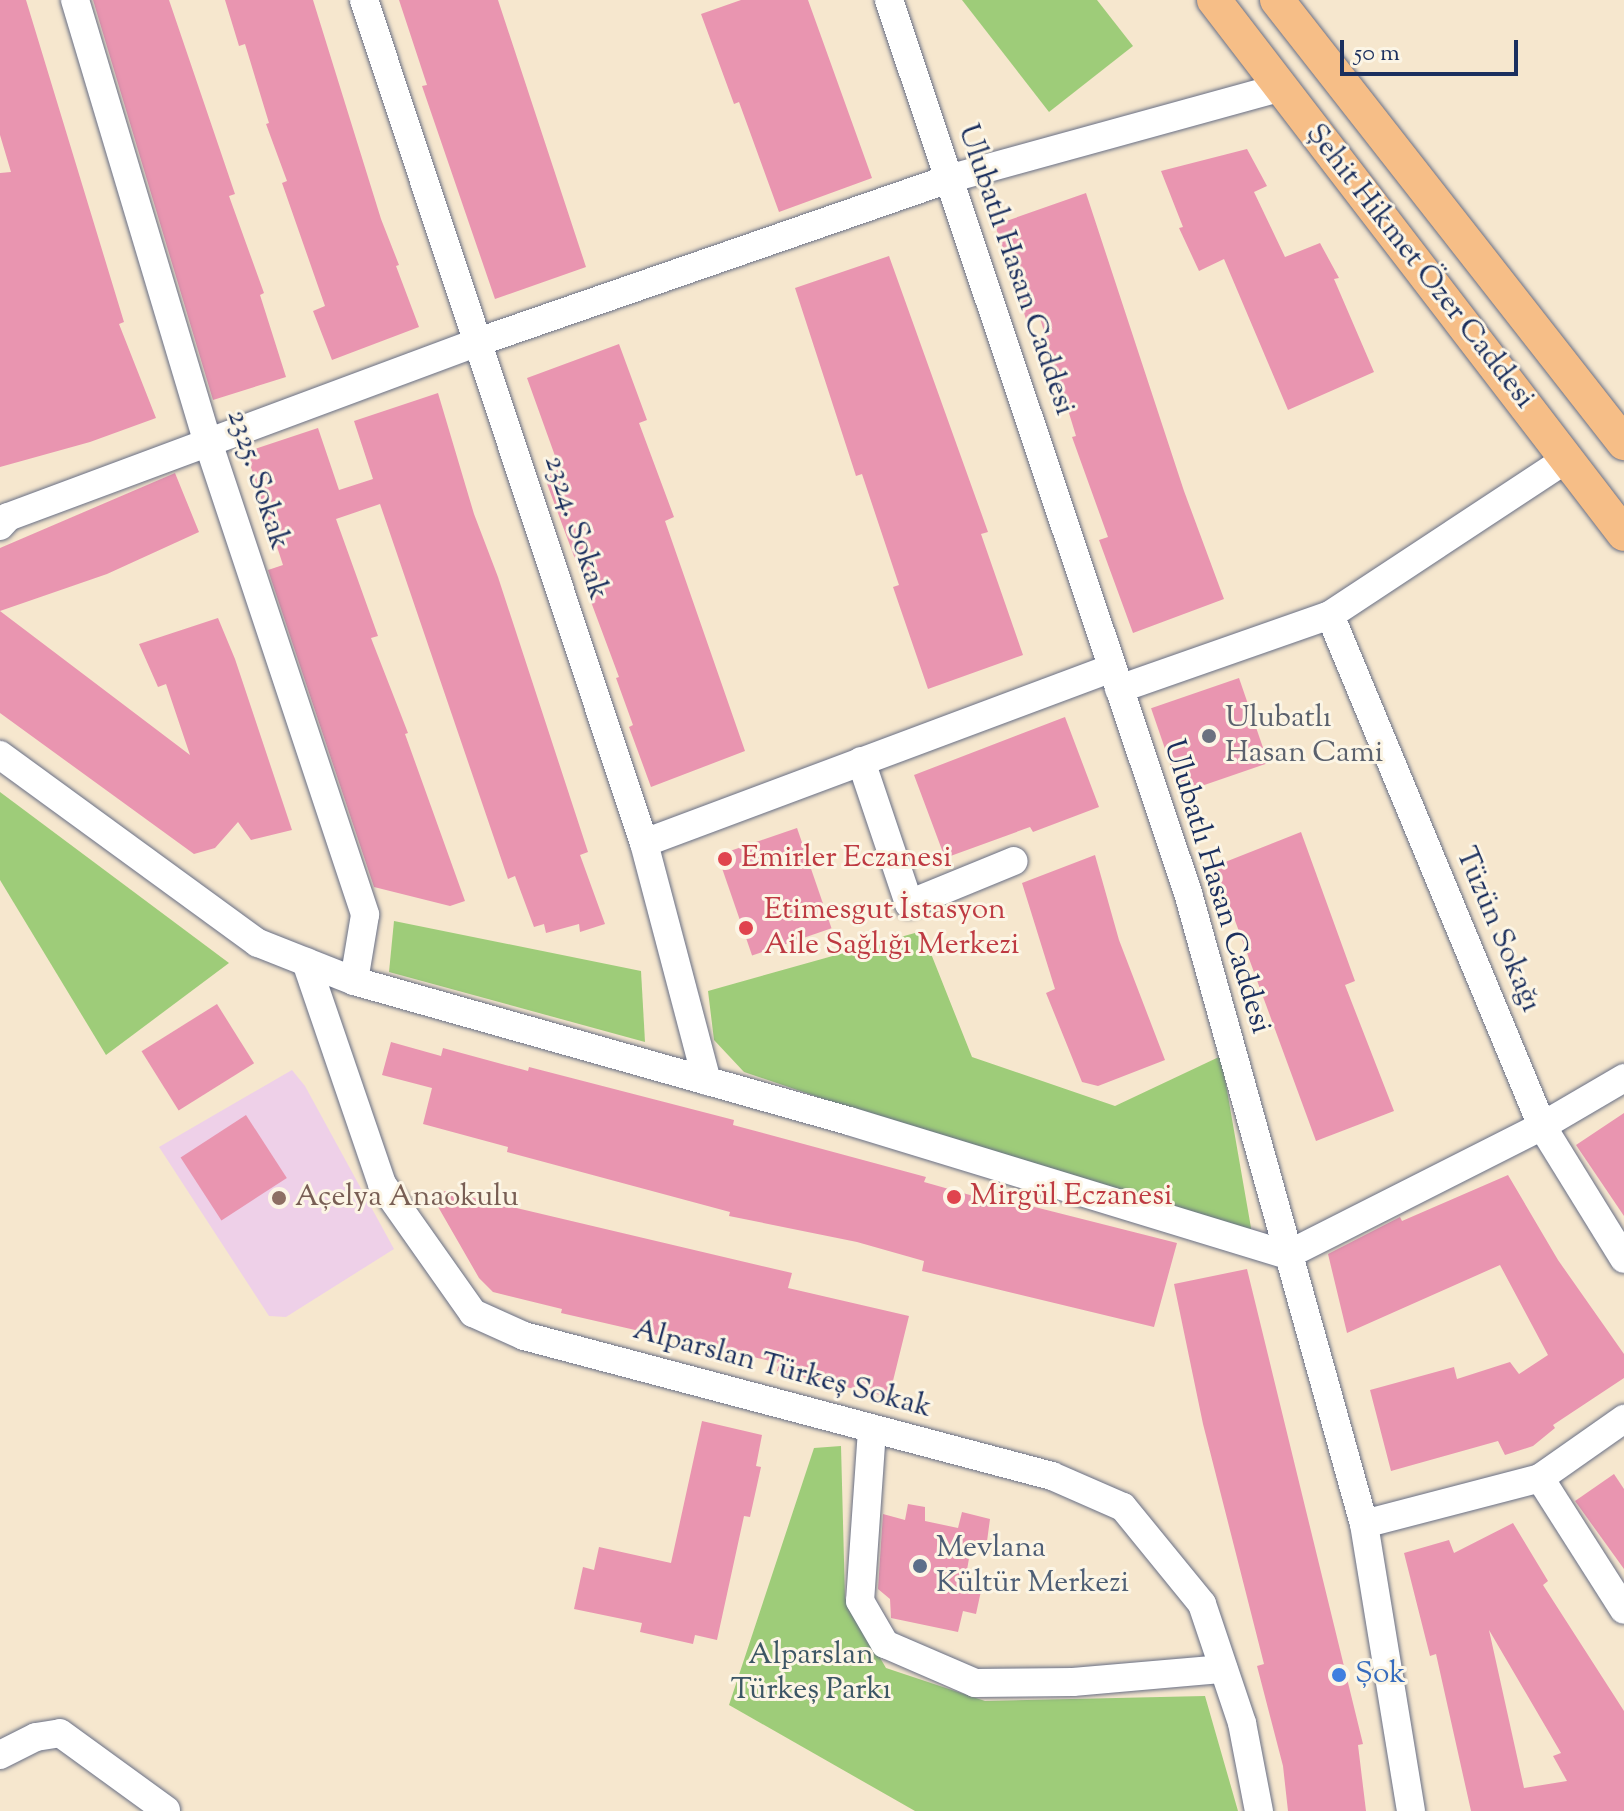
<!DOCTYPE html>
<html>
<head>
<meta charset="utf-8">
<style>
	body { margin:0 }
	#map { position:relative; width:1624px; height:1811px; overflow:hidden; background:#f6e7ce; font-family:"Sorts Mill Goudy",serif }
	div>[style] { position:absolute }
	.built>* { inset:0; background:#eed0e8 }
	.green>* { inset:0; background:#9ecc79 }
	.building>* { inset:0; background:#e995b0; transform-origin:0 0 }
	.roads { filter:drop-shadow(0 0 2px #686f85) drop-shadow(0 0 2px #686f85) }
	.minor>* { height:28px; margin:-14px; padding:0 14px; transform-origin:14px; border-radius:14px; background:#fff }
	.major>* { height:34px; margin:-17px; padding:0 17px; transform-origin:17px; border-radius:17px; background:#f6be87 }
	.dots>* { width:22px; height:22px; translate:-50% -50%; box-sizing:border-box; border:4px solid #fcf5e5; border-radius:50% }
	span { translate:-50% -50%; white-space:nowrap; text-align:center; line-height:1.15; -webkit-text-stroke:6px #fcf5e5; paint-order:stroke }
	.street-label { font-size:30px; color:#1b2f5e }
	.worship-label { font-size:30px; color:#5b616d }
	.left { translate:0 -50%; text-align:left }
	.health-label { font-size:30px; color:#be3a42 }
	.education-label { font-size:30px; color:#785e54 }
	.service-label { font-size:30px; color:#4e5e75 }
	.park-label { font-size:30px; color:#3c5665 }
	.shop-label { font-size:30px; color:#366cbe }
	.scale { position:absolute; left:1340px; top:40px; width:178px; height:36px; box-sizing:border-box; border:4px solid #1b2f5e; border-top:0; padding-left:10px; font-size:24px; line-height:28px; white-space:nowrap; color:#1b2f5e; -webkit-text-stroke:6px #fcf5e5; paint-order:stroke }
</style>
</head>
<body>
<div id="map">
	<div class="built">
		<i style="clip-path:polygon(292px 1070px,305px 1086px,394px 1249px,286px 1317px,269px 1316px,159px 1147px)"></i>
	</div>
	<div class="green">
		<i style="clip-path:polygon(962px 0,1097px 0,1133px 46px,1049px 112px)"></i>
		<i style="clip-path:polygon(0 792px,229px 963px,106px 1055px,0 880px)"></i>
		<i style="clip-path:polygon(394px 921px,641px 971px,645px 1042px,389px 972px)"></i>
		<i style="clip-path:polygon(922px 931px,972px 1057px,1115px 1106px,1221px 1056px,1254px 1245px,744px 1072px,714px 1040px,708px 991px)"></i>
		<i style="clip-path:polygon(841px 1446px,845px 1598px,886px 1668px,985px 1701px,1205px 1696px,1238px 1811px,915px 1811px,729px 1705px,814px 1448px)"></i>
	</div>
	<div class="building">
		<i style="clip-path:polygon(0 0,26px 0,124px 322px,119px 324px,156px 418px,90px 442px,0 467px,0 173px,11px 172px,0 135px)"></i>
		<i style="clip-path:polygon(93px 0,169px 0,235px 194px,229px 196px,264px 293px,260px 295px,286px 377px,213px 400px)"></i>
		<i style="clip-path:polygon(225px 0,313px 0,381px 219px,399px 265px,396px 266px,419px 327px,332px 360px,313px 311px,325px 306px,282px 183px,287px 181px,266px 124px,269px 123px,245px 44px,239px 46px)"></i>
		<i style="clip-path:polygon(399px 0,498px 0,586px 267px,495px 299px,422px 86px,427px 85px)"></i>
		<i style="clip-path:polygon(741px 0,808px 0,872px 178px,779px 212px,739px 102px,734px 104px,701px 14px)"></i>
		<i style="clip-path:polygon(1247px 149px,1267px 186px,1254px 192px,1285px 257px,1320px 243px,1339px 278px,1334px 279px,1374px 372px,1288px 410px,1224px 259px,1199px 271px,1179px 228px,1183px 227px,1161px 171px)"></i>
		<i style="clip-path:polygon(1086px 193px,1184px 491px,1224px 599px,1133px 633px,1099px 540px,1108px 537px,1072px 437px,1076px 436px,1039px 315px,1026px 319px,995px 225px)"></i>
		<i style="clip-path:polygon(889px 256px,988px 532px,981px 534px,1023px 655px,928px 689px,893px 587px,899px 585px,862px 474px,856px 476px,795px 288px)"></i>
		<i style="clip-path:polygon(619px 344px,647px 420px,639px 423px,674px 517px,665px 521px,745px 751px,651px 787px,629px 727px,633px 725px,616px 678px,619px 677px,543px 473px,559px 467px,527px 378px)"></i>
		<i style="clip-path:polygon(438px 393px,474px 514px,498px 577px,588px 852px,580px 855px,605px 924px,580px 932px,579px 924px,546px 933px,544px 924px,534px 927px,515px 876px,508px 879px,380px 504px,336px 519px,378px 636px,371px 638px,408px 733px,405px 734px,465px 901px,450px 906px,374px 887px,268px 570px,283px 565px,246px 452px,318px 428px,339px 490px,373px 479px,354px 421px)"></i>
		<i style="clip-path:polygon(175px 473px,199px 532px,107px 574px,0 611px,190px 755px,166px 684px,158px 687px,139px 644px,218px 618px,235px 659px,292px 830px,251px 840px,238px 822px,215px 848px,194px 854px,0 713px,0 548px)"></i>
		<i style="left:1239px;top:678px;width:90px;height:93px;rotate:71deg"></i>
		<i style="clip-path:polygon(1065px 717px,1099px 807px,1033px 832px,1030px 827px,945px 858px,914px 775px)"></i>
		<i style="left:797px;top:828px;width:106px;height:84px;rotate:71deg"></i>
		<i style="clip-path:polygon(1301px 832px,1355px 981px,1345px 985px,1394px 1111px,1316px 1141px,1215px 866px)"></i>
		<i style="clip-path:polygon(1095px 855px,1119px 940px,1165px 1060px,1098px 1086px,1082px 1082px,1046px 993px,1055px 989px,1022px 883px)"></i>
		<i style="left:217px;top:1004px;width:70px;height:89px;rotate:58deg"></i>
		<i style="clip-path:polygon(391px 1042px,441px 1056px,443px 1048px,528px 1071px,529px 1067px,734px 1120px,733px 1125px,926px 1177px,924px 1182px,1009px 1206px,1011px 1201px,1177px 1243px,1154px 1327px,922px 1271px,924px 1261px,857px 1242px,729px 1216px,730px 1212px,507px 1152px,508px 1147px,423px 1124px,432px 1088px,382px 1075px)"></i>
		<i style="clip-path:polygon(1624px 1113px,1624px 1216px,1576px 1145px)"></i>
		<i style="left:246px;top:1115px;width:75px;height:78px;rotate:57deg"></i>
		<i style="clip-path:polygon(1508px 1175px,1558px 1260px,1624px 1354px,1624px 1378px,1553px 1425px,1555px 1428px,1533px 1446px,1505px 1455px,1498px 1441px,1391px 1471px,1370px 1390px,1454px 1367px,1457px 1379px,1510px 1362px,1519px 1374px,1548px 1355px,1500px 1265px,1347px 1333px,1328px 1254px,1400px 1217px,1402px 1221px)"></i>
		<i style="clip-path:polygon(445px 1191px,792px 1273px,788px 1288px,909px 1316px,889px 1397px,777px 1371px,779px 1363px,561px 1313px,562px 1309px,493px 1292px,479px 1278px,433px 1198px)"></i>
		<i style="clip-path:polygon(1247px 1269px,1363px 1744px,1358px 1745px,1366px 1811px,1288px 1811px,1283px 1766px,1257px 1666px,1264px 1664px,1203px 1424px,1174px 1284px)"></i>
		<i style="clip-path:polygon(702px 1421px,762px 1435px,756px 1466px,761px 1467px,750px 1517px,744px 1516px,717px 1640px,695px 1635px,693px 1644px,640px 1632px,642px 1623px,574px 1609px,583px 1567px,594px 1570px,599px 1547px,671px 1563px)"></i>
		<i style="clip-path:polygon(1614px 1474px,1624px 1489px,1624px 1569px,1575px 1501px)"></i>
		<i style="clip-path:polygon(908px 1504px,925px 1507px,925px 1521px,958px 1528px,962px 1512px,990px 1519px,986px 1549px,971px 1547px,964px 1587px,981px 1591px,976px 1614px,963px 1611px,958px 1632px,891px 1618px,890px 1599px,878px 1589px,883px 1514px,905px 1520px)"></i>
		<i style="clip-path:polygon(evenodd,1513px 1523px,1548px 1581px,1543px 1585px,1624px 1711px,1624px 1811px,1471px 1811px,1436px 1654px,1430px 1656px,1404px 1553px,1449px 1540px,1454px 1553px,1513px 1523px,1489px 1630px,1561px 1753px,1553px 1756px,1567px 1781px,1524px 1788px,1489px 1630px)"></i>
	</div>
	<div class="roads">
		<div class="minor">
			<i style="left:75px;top:0;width:462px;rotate:73.3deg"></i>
			<i style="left:208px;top:442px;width:498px;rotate:71.6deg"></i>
			<i style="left:365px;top:915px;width:67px;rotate:99.5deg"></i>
			<i style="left:364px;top:0;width:888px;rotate:71.63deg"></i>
			<i style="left:644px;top:843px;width:246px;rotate:75.2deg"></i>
			<i style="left:889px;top:0;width:942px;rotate:71.49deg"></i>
			<i style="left:1188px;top:893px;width:655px;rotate:74.42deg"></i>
			<i style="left:1364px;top:1524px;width:291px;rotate:80.7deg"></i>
			<i style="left:0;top:526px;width:12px;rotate:-48deg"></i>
			<i style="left:8px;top:517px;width:502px;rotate:-20.42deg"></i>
			<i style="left:478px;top:342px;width:497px;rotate:-19.1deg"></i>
			<i style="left:948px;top:179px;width:345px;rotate:-15.4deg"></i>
			<i style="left:1330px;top:615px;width:553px;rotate:67.47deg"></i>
			<i style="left:1542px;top:1126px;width:156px;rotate:58.3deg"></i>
			<i style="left:1119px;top:689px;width:224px;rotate:-19.3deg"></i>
			<i style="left:1330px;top:615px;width:284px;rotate:-33.4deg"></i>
			<i style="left:0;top:755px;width:319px;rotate:36.1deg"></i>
			<i style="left:258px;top:943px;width:103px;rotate:21.6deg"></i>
			<i style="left:354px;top:981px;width:514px;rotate:15.79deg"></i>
			<i style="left:849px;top:1121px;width:458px;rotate:17deg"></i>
			<i style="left:1287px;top:1255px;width:286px;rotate:-26.8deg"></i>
			<i style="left:1542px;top:1126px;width:95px;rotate:-30.3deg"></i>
			<i style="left:861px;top:761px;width:151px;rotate:71.4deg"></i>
			<i style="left:909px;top:904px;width:113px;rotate:-22.3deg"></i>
			<i style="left:644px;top:843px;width:500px;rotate:-20.5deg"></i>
			<i style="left:306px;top:962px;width:235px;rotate:71.1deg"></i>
			<i style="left:382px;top:1184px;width:158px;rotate:54.8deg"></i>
			<i style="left:473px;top:1313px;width:56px;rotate:24.3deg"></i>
			<i style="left:524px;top:1336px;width:546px;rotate:14.85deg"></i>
			<i style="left:1052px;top:1476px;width:77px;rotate:23.6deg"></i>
			<i style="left:1123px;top:1507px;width:125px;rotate:50.8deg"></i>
			<i style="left:1202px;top:1604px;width:126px;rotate:71.4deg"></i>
			<i style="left:1242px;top:1723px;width:90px;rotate:79.1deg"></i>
			<i style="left:872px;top:1430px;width:171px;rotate:94deg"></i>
			<i style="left:860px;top:1601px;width:50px;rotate:59.8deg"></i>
			<i style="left:885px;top:1644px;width:98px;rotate:23.4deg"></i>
			<i style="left:975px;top:1683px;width:98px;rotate:-0.6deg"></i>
			<i style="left:1073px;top:1682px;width:151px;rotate:-5deg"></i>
			<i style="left:1540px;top:1478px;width:156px;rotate:57.5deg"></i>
			<i style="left:1364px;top:1524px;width:182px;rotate:-14.6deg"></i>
			<i style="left:1540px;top:1478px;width:103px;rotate:-35.1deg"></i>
			<i style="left:0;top:1755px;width:40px;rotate:-26.6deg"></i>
			<i style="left:36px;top:1737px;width:24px;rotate:-9deg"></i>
			<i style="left:60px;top:1733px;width:131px;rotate:36deg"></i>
		</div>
		<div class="major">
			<i style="left:1214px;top:0;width:673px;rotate:52.48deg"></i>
			<i style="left:1277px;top:0;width:563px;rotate:51.93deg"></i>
		</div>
	</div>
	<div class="dots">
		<i style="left:1209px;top:736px;background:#6b7280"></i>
		<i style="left:725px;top:859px;background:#e0444e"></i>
		<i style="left:746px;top:928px;background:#e0444e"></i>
		<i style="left:954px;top:1197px;background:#e0444e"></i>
		<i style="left:279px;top:1198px;background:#8d6e63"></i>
		<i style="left:920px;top:1566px;background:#5c6f8a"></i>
		<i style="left:1339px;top:1675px;background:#3f7fe0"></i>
	</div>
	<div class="street-label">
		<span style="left:1419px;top:267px;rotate:52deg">Şehit Hikmet Özer Caddesi</span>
		<span style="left:1015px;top:270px;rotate:71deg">Ulubatlı Hasan Caddesi</span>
		<span style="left:257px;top:480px;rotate:72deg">2325. Sokak</span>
		<span style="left:575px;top:528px;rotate:72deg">2324. Sokak</span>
		<span style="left:1216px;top:887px;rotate:73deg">Ulubatlı Hasan Caddesi</span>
		<span style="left:1497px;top:930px;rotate:67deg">Tüzün Sokağı</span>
		<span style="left:782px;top:1370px;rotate:15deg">Alparslan Türkeş Sokak</span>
	</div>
	<div class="worship-label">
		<span class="left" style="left:1225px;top:736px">Ulubatlı<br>Hasan Cami</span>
	</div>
	<div class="health-label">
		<span class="left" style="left:741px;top:859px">Emirler Eczanesi</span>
		<span class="left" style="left:764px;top:928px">Etimesgut İstasyon<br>Aile Sağlığı Merkezi</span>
		<span class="left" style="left:970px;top:1197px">Mirgül Eczanesi</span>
	</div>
	<div class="education-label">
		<span class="left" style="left:295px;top:1198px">Açelya Anaokulu</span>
	</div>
	<div class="service-label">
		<span class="left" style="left:936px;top:1566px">Mevlana<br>Kültür Merkezi</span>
	</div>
	<div class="park-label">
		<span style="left:811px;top:1673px">Alparslan<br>Türkeş Parkı</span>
	</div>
	<div class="shop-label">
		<span class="left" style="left:1355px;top:1675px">Şok</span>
	</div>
	<div class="scale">50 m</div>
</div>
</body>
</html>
